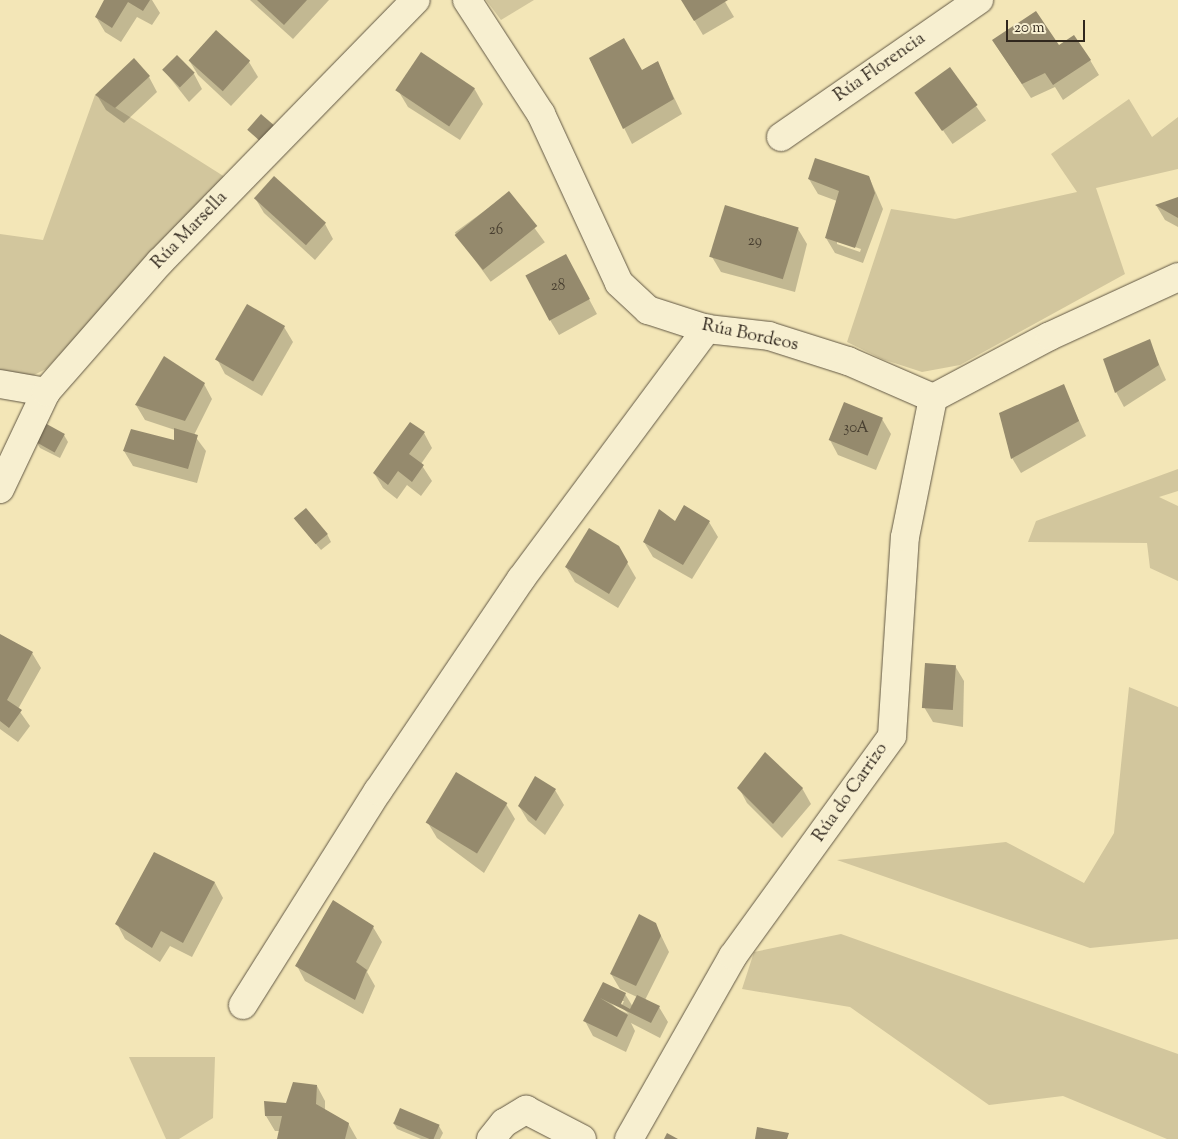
<!DOCTYPE html>
<html>
<head>
<meta charset="utf-8">
<style>
	body { margin:0 }
	#map { position:relative; width:1178px; height:1139px; overflow:hidden; background:#f3e6b7; font-family:"Sorts Mill Goudy",serif }
	div>[style] { position:absolute }
	.green>* { inset:0; background:#d2c69d }
	.shadow>* { inset:0; background:#0003; transform-origin:0 0 }
	.building>* { inset:0; background:#958a6d; transform-origin:0 0 }
	.roads { filter:drop-shadow(0 0 1px #615744) drop-shadow(0 0 1px #615744) }
	.minor>* { height:28px; margin:-14px; padding:0 14px; transform-origin:14px; border-radius:14px; background:#f7efd0 }
	span { translate:-50% -50%; white-space:nowrap; text-align:center; line-height:1.15; -webkit-text-stroke:5px #f7efd0; paint-order:stroke }
	.number-label { font-size:15px; color:#494031 }
	.number-label span { -webkit-text-stroke-width:0 }
	.street-label { font-size:18px; color:#30271d }
	.scale { position:absolute; left:1006px; top:20px; width:79px; height:22px; box-sizing:border-box; border:2px solid #30271d; border-top:0; padding-left:6px; font-size:15px; line-height:18px; white-space:nowrap; color:#30271d; -webkit-text-stroke:4px #f7efd0; paint-order:stroke }
</style>
</head>
<body>
<div id="map">
	<div class="green">
		<i style="clip-path:polygon(486px 0,534px 0,501px 20px)"></i>
		<i style="clip-path:polygon(95px 95px,225px 177px,46px 369px,26px 379px,0 378px,0 234px,43px 240px)"></i>
		<i style="clip-path:polygon(1129px 99px,1152px 137px,1178px 117px,1178px 169px,1096px 188px,1125px 274px,960px 365px,922px 372px,882px 359px,847px 342px,891px 209px,955px 219px,1077px 192px,1051px 154px)"></i>
		<i style="clip-path:polygon(1178px 469px,1178px 491px,1159px 497px,1178px 506px,1178px 581px,1150px 568px,1147px 543px,1028px 542px,1036px 521px)"></i>
		<i style="clip-path:polygon(1129px 687px,1178px 707px,1178px 939px,1090px 948px,837px 860px,1006px 842px,1084px 883px,1114px 833px)"></i>
		<i style="clip-path:polygon(841px 934px,1178px 1054px,1178px 1139px,1167px 1139px,1063px 1096px,989px 1105px,850px 1007px,742px 989px,754px 952px)"></i>
		<i style="clip-path:polygon(129px 1057px,215px 1057px,213px 1118px,179px 1139px,166px 1139px)"></i>
	</div>
	<div class="shadow">
		<i style="clip-path:polygon(106px 0,152px 0,160px 13px,152px 25px,137px 17px,121px 42px,105px 32px,96px 17px)"></i>
		<i style="clip-path:polygon(250px 0,329px 0,293px 39px)"></i>
		<i style="clip-path:polygon(682px 0,724px 0,734px 17px,703px 35px)"></i>
		<i style="clip-path:polygon(216px 31px,249px 62px,258px 77px,231px 106px,198px 75px,189px 60px)"></i>
		<i style="clip-path:polygon(993px 41px,1058px 46px,1090px 60px,1099px 75px,1063px 100px,1055px 87px,1031px 98px)"></i>
		<i style="clip-path:polygon(590px 59px,641px 71px,657px 62px,682px 114px,632px 144px)"></i>
		<i style="clip-path:polygon(163px 69px,194px 74px,202px 89px,189px 102px)"></i>
		<i style="left:950px;top:69px;width:63px;height:41px;rotate:55deg"></i>
		<i style="clip-path:polygon(149px 77px,157px 92px,124px 123px,106px 110px,97px 95px)"></i>
		<i style="clip-path:polygon(474px 88px,483px 104px,460px 140px,408px 107px,399px 92px)"></i>
		<i style="clip-path:polygon(261px 115px,266px 148px,249px 129px)"></i>
		<i style="clip-path:polygon(evenodd,869px 177px,883px 209px,863px 263px,835px 253px,826px 238px,837px 201px,818px 194px,809px 179px,869px 177px,837px 241px,861px 249px,860px 252px,837px 244px,837px 241px)"></i>
		<i style="left:509px;top:193px;width:61px;height:67px;rotate:54deg"></i>
		<i style="clip-path:polygon(255px 198px,325px 224px,333px 239px,315px 260px,264px 213px)"></i>
		<i style="clip-path:polygon(1178px 198px,1178px 227px,1165px 220px,1156px 205px)"></i>
		<i style="clip-path:polygon(798px 229px,807px 244px,795px 292px,721px 272px,712px 257px)"></i>
		<i style="clip-path:polygon(574px 271px,597px 314px,559px 335px,550px 320px)"></i>
		<i style="clip-path:polygon(247px 306px,284px 327px,293px 342px,262px 396px,225px 374px,217px 359px)"></i>
		<i style="clip-path:polygon(1149px 341px,1166px 380px,1124px 407px,1116px 392px)"></i>
		<i style="clip-path:polygon(164px 358px,204px 384px,212px 399px,194px 435px,206px 451px,197px 483px,133px 466px,124px 451px,175px 441px,175px 430px,145px 420px,136px 405px)"></i>
		<i style="clip-path:polygon(1063px 385px,1086px 436px,1021px 473px,1012px 458px)"></i>
		<i style="clip-path:polygon(882px 419px,891px 434px,876px 470px,838px 455px,830px 440px)"></i>
		<i style="clip-path:polygon(424px 433px,432px 448px,421px 464px,432px 481px,421px 496px,407px 485px,397px 499px,383px 488px,374px 473px)"></i>
		<i style="clip-path:polygon(64px 435px,68px 442px,60px 458px,40px 448px,36px 441px)"></i>
		<i style="clip-path:polygon(295px 519px,327px 534px,331px 542px,321px 550px)"></i>
		<i style="clip-path:polygon(709px 522px,718px 537px,692px 579px,653px 557px,644px 542px,675px 523px)"></i>
		<i style="clip-path:polygon(618px 547px,636px 578px,618px 608px,575px 582px,566px 567px)"></i>
		<i style="clip-path:polygon(0 635px,32px 653px,41px 668px,18px 709px,30px 726px,18px 742px,0 729px)"></i>
		<i style="clip-path:polygon(955px 666px,964px 681px,963px 727px,933px 722px,924px 707px)"></i>
		<i style="clip-path:polygon(456px 773px,506px 804px,515px 819px,484px 873px,437px 838px,428px 823px)"></i>
		<i style="clip-path:polygon(739px 788px,802px 788px,811px 804px,782px 838px,747px 803px)"></i>
		<i style="clip-path:polygon(555px 790px,564px 805px,545px 835px,528px 821px,519px 806px)"></i>
		<i style="clip-path:polygon(154px 853px,215px 883px,223px 898px,192px 957px,170px 946px,160px 962px,125px 939px,117px 924px)"></i>
		<i style="clip-path:polygon(evenodd,655px 923px,669px 952px,645px 1000px,659px 1007px,668px 1022px,660px 1038px,631px 1023px,635px 1031px,626px 1052px,593px 1036px,585px 1021px,604px 984px,625px 994px,633px 1007px,637px 997px,620px 989px,611px 974px,655px 923px,609px 1001px,624px 1001px,621px 1007px,629px 1014px,617px 1009px,609px 1001px)"></i>
		<i style="clip-path:polygon(373px 927px,382px 942px,367px 972px,375px 986px,363px 1014px,305px 981px,297px 966px)"></i>
		<i style="clip-path:polygon(317px 1086px,325px 1101px,325px 1110px,348px 1123px,357px 1139px,278px 1139px,280px 1131px,275px 1131px,266px 1116px)"></i>
		<i style="clip-path:polygon(393px 1122px,439px 1126px,443px 1133px,440px 1139px,421px 1139px,397px 1129px)"></i>
	</div>
	<div class="building">
		<i style="clip-path:polygon(104px 0,150px 0,143px 11px,128px 2px,112px 28px,95px 17px)"></i>
		<i style="clip-path:polygon(257px 0,307px 0,284px 25px)"></i>
		<i style="clip-path:polygon(681px 0,728px 0,694px 21px)"></i>
		<i style="clip-path:polygon(1036px 11px,1059px 45px,1074px 35px,1091px 60px,1053px 85px,1045px 73px,1022px 84px,992px 40px)"></i>
		<i style="left:216px;top:30px;width:46px;height:41px;rotate:42deg"></i>
		<i style="clip-path:polygon(624px 38px,642px 70px,658px 61px,674px 99px,623px 129px,589px 58px)"></i>
		<i style="left:421px;top:52px;width:65px;height:46px;rotate:34deg"></i>
		<i style="left:177px;top:55px;width:25px;height:21px;rotate:45deg"></i>
		<i style="clip-path:polygon(134px 58px,150px 76px,115px 108px,95px 95px)"></i>
		<i style="left:950px;top:67px;width:47px;height:44px;rotate:54deg"></i>
		<i style="left:261px;top:114px;width:18px;height:21px;rotate:41deg"></i>
		<i style="clip-path:polygon(815px 158px,869px 176px,875px 193px,855px 248px,825px 238px,839px 191px,808px 179px)"></i>
		<i style="left:274px;top:176px;width:70px;height:30px;rotate:42deg"></i>
		<i style="left:509px;top:191px;width:45px;height:70px;rotate:51deg"></i>
		<i style="clip-path:polygon(1178px 197px,1178px 218px,1155px 205px)"></i>
		<i style="left:725px;top:205px;width:77px;height:54px;rotate:17deg"></i>
		<i style="left:566px;top:254px;width:51px;height:46px;rotate:62deg"></i>
		<i style="left:247px;top:304px;width:44px;height:64px;rotate:30deg"></i>
		<i style="clip-path:polygon(1150px 339px,1159px 365px,1115px 393px,1103px 359px)"></i>
		<i style="clip-path:polygon(164px 356px,205px 383px,185px 421px,135px 405px)"></i>
		<i style="clip-path:polygon(1064px 384px,1079px 421px,1011px 459px,999px 413px)"></i>
		<i style="left:844px;top:402px;width:42px;height:41px;rotate:22deg"></i>
		<i style="left:43px;top:422px;width:25px;height:21px;rotate:29deg"></i>
		<i style="clip-path:polygon(410px 422px,425px 432px,409px 454px,424px 465px,412px 482px,398px 471px,388px 485px,373px 473px)"></i>
		<i style="clip-path:polygon(174px 428px,198px 435px,188px 469px,123px 451px,131px 429px,174px 440px)"></i>
		<i style="clip-path:polygon(684px 505px,710px 521px,683px 565px,643px 542px,659px 509px,675px 521px)"></i>
		<i style="left:306px;top:508px;width:34px;height:16px;rotate:50deg"></i>
		<i style="clip-path:polygon(589px 528px,619px 546px,628px 562px,609px 594px,565px 567px)"></i>
		<i style="clip-path:polygon(0 634px,33px 652px,7px 700px,22px 710px,9px 728px,0 721px)"></i>
		<i style="left:925px;top:663px;width:31px;height:45px;rotate:4deg"></i>
		<i style="clip-path:polygon(765px 752px,803px 788px,773px 824px,737px 788px)"></i>
		<i style="left:456px;top:772px;width:60px;height:59px;rotate:31deg"></i>
		<i style="clip-path:polygon(535px 776px,556px 789px,536px 821px,518px 806px)"></i>
		<i style="clip-path:polygon(154px 852px,215px 882px,183px 943px,161px 931px,152px 948px,115px 924px)"></i>
		<i style="clip-path:polygon(333px 900px,374px 926px,356px 962px,367px 970px,355px 1000px,295px 966px)"></i>
		<i style="clip-path:polygon(639px 914px,656px 923px,661px 936px,636px 986px,610px 974px)"></i>
		<i style="clip-path:polygon(603px 982px,626px 993px,621px 1004px,630px 1009px,637px 995px,660px 1006px,651px 1023px,600px 998px,628px 1015px,617px 1037px,583px 1021px)"></i>
		<i style="clip-path:polygon(293px 1082px,317px 1085px,316px 1104px,349px 1123px,345px 1139px,277px 1139px,282px 1116px,265px 1116px,264px 1101px,286px 1103px)"></i>
		<i style="left:400px;top:1108px;width:43px;height:17px;rotate:23deg"></i>
		<i style="clip-path:polygon(757px 1127px,789px 1133px,787px 1139px,755px 1139px)"></i>
		<i style="clip-path:polygon(667px 1133px,678px 1139px,664px 1139px)"></i>
	</div>
	<div class="roads">
		<div class="minor">
			<i style="left:467px;top:0;width:136px;rotate:57deg"></i>
			<i style="left:541px;top:114px;width:186px;rotate:65.2deg"></i>
			<i style="left:619px;top:283px;width:40px;rotate:43deg"></i>
			<i style="left:648px;top:310px;width:62px;rotate:17.9deg"></i>
			<i style="left:707px;top:329px;width:62px;rotate:6.4deg"></i>
			<i style="left:769px;top:336px;width:83px;rotate:17.6deg"></i>
			<i style="left:848px;top:361px;width:93px;rotate:23.5deg"></i>
			<i style="left:933px;top:398px;width:132px;rotate:-27.9deg"></i>
			<i style="left:1050px;top:336px;width:141px;rotate:-24.7deg"></i>
			<i style="left:781px;top:137px;width:241px;rotate:-34.7deg"></i>
			<i style="left:0;top:384px;width:47px;rotate:9.9deg"></i>
			<i style="left:0;top:489px;width:107px;rotate:-64.6deg"></i>
			<i style="left:46px;top:392px;width:173px;rotate:-48.8deg"></i>
			<i style="left:160px;top:262px;width:366px;rotate:-45.7deg"></i>
			<i style="left:243px;top:1005px;width:253px;rotate:-57.8deg"></i>
			<i style="left:378px;top:791px;width:256px;rotate:-56deg"></i>
			<i style="left:521px;top:579px;width:312px;rotate:-53.4deg"></i>
			<i style="left:491px;top:1139px;width:21px;rotate:-51deg"></i>
			<i style="left:504px;top:1123px;width:26px;rotate:-31deg"></i>
			<i style="left:526px;top:1110px;width:63px;rotate:27.4deg"></i>
			<i style="left:629px;top:1139px;width:210px;rotate:-60.4deg"></i>
			<i style="left:733px;top:956px;width:271px;rotate:-54.1deg"></i>
			<i style="left:892px;top:736px;width:199px;rotate:-86.3deg"></i>
			<i style="left:905px;top:537px;width:142px;rotate:-78.6deg"></i>
		</div>
	</div>
	<div class="number-label">
		<span style="left:496px;top:231px">26</span>
		<span style="left:755px;top:242px">29</span>
		<span style="left:558px;top:287px">28</span>
		<span style="left:856px;top:429px">30A</span>
	</div>
	<div class="street-label">
		<span style="left:880px;top:68px;rotate:-35deg">Rúa Florencia</span>
		<span style="left:190px;top:231px;rotate:-46deg">Rúa Marsella</span>
		<span style="left:750px;top:336px;rotate:12deg">Rúa Bordeos</span>
		<span style="left:851px;top:793px;rotate:-55deg">Rúa do Carrizo</span>
	</div>
	<div class="scale">20 m</div>
</div>
</body>
</html>
